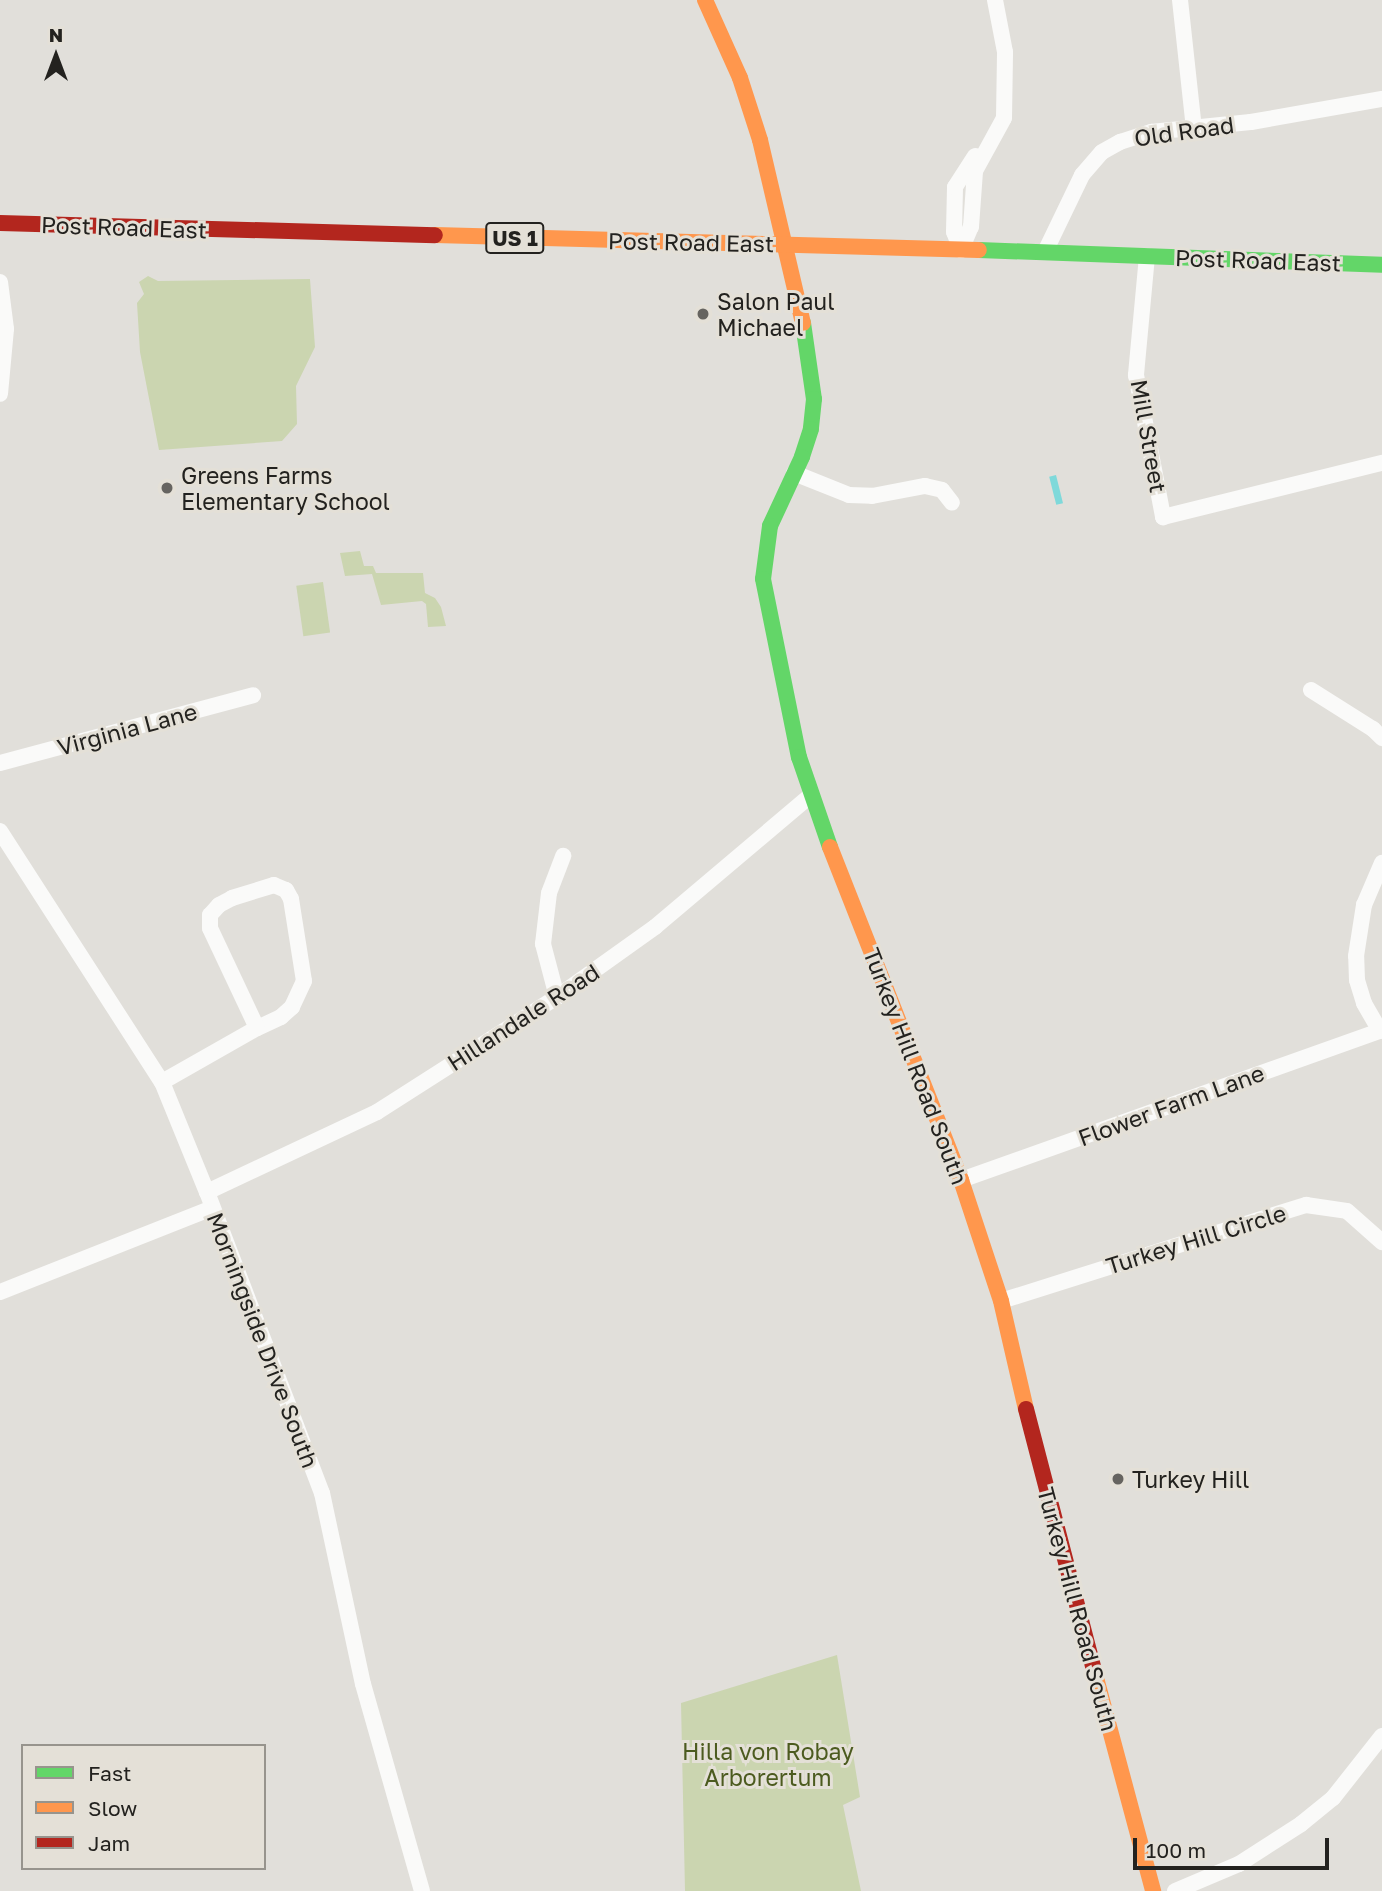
<!DOCTYPE html>
<html>
<head>
<meta charset="utf-8">
<style>
	body { margin:0 }
	#map { position:relative; width:1382px; height:1891px; overflow:hidden; background:#e1dfda; font-family:"Golos Text",sans-serif }
	div>[style] { position:absolute }
	.green>* { inset:0; background:#cbd5b0; transform-origin:0 0 }
	.water>* { inset:0; background:#7fd9da; transform-origin:0 0 }
	.street>* { height:16px; margin:-8px; padding:0 8px; transform-origin:8px; border-radius:8px; background:#fafaf9 }
	.fast>* { height:16px; margin:-8px; padding:0 8px; transform-origin:8px; border-radius:8px; background:#63d668 }
	.slow>* { height:16px; margin:-8px; padding:0 8px; transform-origin:8px; border-radius:8px; background:#ff974d }
	.jam>* { height:16px; margin:-8px; padding:0 8px; transform-origin:8px; border-radius:8px; background:#b3261e }
	.dots>* { width:19px; height:19px; translate:-50% -50%; box-sizing:border-box; border:4px solid #e4e0d7; border-radius:50% }
	span { translate:-50% -50%; white-space:nowrap; text-align:center; line-height:1.15; -webkit-text-stroke:6px #e4e0d7; paint-order:stroke }
	.shield-label span { padding:2px 5px; background:#e4e0d7; border:2px solid; border-radius:5px; -webkit-text-stroke-width:0 }
	.shield-label { font-size:21px; color:#23221f; font-weight:700 }
	.street-label { font-size:23px; color:#23221f }
	.poi-label { font-size:23px; color:#23221f }
	.left { translate:0 -50%; text-align:left }
	.park-label { font-size:23px; color:#4c5b1f }
	.legend { position:absolute; left:21px; top:1744px; width:245px; height:126px; box-sizing:border-box; background:#e4e0d7; border:2px solid #97948d; margin:0; padding:9px 12px; list-style:none; font-size:21px; color:#23221f }
	.legend li { display:flex; align-items:center; gap:14px; height:35px }
	.legend b { width:35px; border:2px solid #97948d }
	.north { position:absolute; left:21px; top:21px; width:70px; height:70px; -webkit-text-stroke:5px #e4e0d7; paint-order:stroke; rotate:0deg; font-size:19px; font-weight:700; line-height:28px; text-align:center; color:#23221f }
	.north::after { content:''; display:block; margin:auto; width:24px; height:32px; background:#23221f; clip-path:polygon(50% 0,100% 100%,50% 72%,0 100%) }
	.scale { position:absolute; left:1133px; top:1838px; width:196px; height:32px; box-sizing:border-box; border:4px solid #23221f; border-top:0; padding-left:9px; font-size:21px; line-height:24px; white-space:nowrap; color:#23221f; -webkit-text-stroke:5px #e4e0d7; paint-order:stroke }
</style>
</head>
<body>
<div id="map">
	<div class="green">
		<i style="clip-path:polygon(148px 276px,158px 281px,310px 279px,315px 347px,296px 386px,297px 424px,282px 441px,159px 450px,140px 352px,137px 303px,144px 294px,139px 282px)"></i>
		<i style="clip-path:polygon(360px 551px,364px 566px,373px 566px,376px 573px,423px 573px,425px 593px,435px 598px,441px 607px,446px 626px,428px 627px,426px 604px,422px 601px,381px 605px,372px 574px,345px 576px,340px 553px)"></i>
		<i style="left:323px;top:582px;width:51px;height:27px;rotate:82deg"></i>
		<i style="clip-path:polygon(837px 1655px,860px 1797px,843px 1805px,861px 1891px,685px 1891px,681px 1703px)"></i>
	</div>
	<div class="water">
		<i style="left:1056px;top:475px;width:29px;height:7px;rotate:76deg"></i>
	</div>
	<div class="street">
		<i style="left:1180px;top:0;width:129px;rotate:83.8deg"></i>
		<i style="left:961px;top:250px;width:25px;rotate:-67deg"></i>
		<i style="left:971px;top:227px;width:56px;rotate:-85.9deg"></i>
		<i style="left:975px;top:171px;width:60px;rotate:-61.3deg"></i>
		<i style="left:1004px;top:118px;width:66px;rotate:-89.1deg"></i>
		<i style="left:1005px;top:52px;width:53px;rotate:-100.9deg"></i>
		<i style="left:961px;top:250px;width:19px;rotate:-111deg"></i>
		<i style="left:954px;top:232px;width:45px;rotate:-88.7deg"></i>
		<i style="left:955px;top:187px;width:37px;rotate:-57deg"></i>
		<i style="left:1045px;top:252px;width:85px;rotate:-64.3deg"></i>
		<i style="left:1082px;top:175px;width:30px;rotate:-49deg"></i>
		<i style="left:1102px;top:152px;width:21px;rotate:-29deg"></i>
		<i style="left:1120px;top:142px;width:33px;rotate:-18deg"></i>
		<i style="left:1151px;top:132px;width:100px;rotate:-5.7deg"></i>
		<i style="left:1251px;top:122px;width:133px;rotate:-10deg"></i>
		<i style="left:1147px;top:256px;width:120px;rotate:95.3deg"></i>
		<i style="left:1136px;top:375px;width:145px;rotate:79.2deg"></i>
		<i style="left:1163px;top:517px;width:226px;rotate:-13.9deg"></i>
		<i style="left:0;top:282px;width:47px;rotate:82.7deg"></i>
		<i style="left:6px;top:329px;width:65px;rotate:95.3deg"></i>
		<i style="left:794px;top:473px;width:59px;rotate:21.8deg"></i>
		<i style="left:849px;top:495px;width:23px;rotate:2deg"></i>
		<i style="left:872px;top:496px;width:54px;rotate:-10.7deg"></i>
		<i style="left:925px;top:486px;width:17px;rotate:13deg"></i>
		<i style="left:942px;top:490px;width:16px;rotate:52deg"></i>
		<i style="left:1311px;top:690px;width:73px;rotate:32.2deg"></i>
		<i style="left:1373px;top:729px;width:13px;rotate:45deg"></i>
		<i style="left:0;top:763px;width:262px;rotate:-15deg"></i>
		<i style="left:0;top:831px;width:299px;rotate:57.2deg"></i>
		<i style="left:162px;top:1082px;width:119px;rotate:67.8deg"></i>
		<i style="left:207px;top:1192px;width:322px;rotate:69.1deg"></i>
		<i style="left:322px;top:1493px;width:195px;rotate:77.9deg"></i>
		<i style="left:363px;top:1684px;width:215px;rotate:74.1deg"></i>
		<i style="left:274px;top:885px;width:13px;rotate:23deg"></i>
		<i style="left:286px;top:890px;width:10px;rotate:61deg"></i>
		<i style="left:291px;top:899px;width:83px;rotate:81deg"></i>
		<i style="left:304px;top:981px;width:29px;rotate:115deg"></i>
		<i style="left:292px;top:1007px;width:15px;rotate:138deg"></i>
		<i style="left:281px;top:1017px;width:26px;rotate:155deg"></i>
		<i style="left:257px;top:1028px;width:110px;rotate:-115.2deg"></i>
		<i style="left:210px;top:928px;width:13px;rotate:-90deg"></i>
		<i style="left:210px;top:915px;width:13px;rotate:-48deg"></i>
		<i style="left:219px;top:905px;width:15px;rotate:-28deg"></i>
		<i style="left:232px;top:898px;width:44px;rotate:-17.2deg"></i>
		<i style="left:557px;top:997px;width:55px;rotate:-104.8deg"></i>
		<i style="left:543px;top:944px;width:51px;rotate:-83.3deg"></i>
		<i style="left:549px;top:893px;width:40px;rotate:-69deg"></i>
		<i style="left:162px;top:1082px;width:109px;rotate:-29.6deg"></i>
		<i style="left:961px;top:1180px;width:445px;rotate:-19.6deg"></i>
		<i style="left:1380px;top:1031px;width:32px;rotate:-120deg"></i>
		<i style="left:1364px;top:1003px;width:24px;rotate:-107deg"></i>
		<i style="left:1357px;top:980px;width:24px;rotate:-92deg"></i>
		<i style="left:1356px;top:956px;width:52px;rotate:-81.1deg"></i>
		<i style="left:1364px;top:905px;width:46px;rotate:-66.8deg"></i>
		<i style="left:207px;top:1192px;width:188px;rotate:-25.2deg"></i>
		<i style="left:377px;top:1112px;width:214px;rotate:-32.6deg"></i>
		<i style="left:557px;top:997px;width:120px;rotate:-35.5deg"></i>
		<i style="left:655px;top:927px;width:203px;rotate:-40.2deg"></i>
		<i style="left:0;top:1292px;width:228px;rotate:-21.6deg"></i>
		<i style="left:1001px;top:1301px;width:320px;rotate:-17.5deg"></i>
		<i style="left:1306px;top:1205px;width:41px;rotate:8.3deg"></i>
		<i style="left:1347px;top:1211px;width:47px;rotate:41.5deg"></i>
		<i style="left:1175px;top:1891px;width:69px;rotate:-22.9deg"></i>
		<i style="left:1239px;top:1864px;width:74px;rotate:-32.8deg"></i>
		<i style="left:1301px;top:1824px;width:41px;rotate:-39.1deg"></i>
		<i style="left:1333px;top:1798px;width:79px;rotate:-51.7deg"></i>
	</div>
	<div class="fast">
		<i style="left:979px;top:250px;width:403px;rotate:2.1deg"></i>
		<i style="left:803px;top:323px;width:77px;rotate:81.8deg"></i>
		<i style="left:814px;top:399px;width:30px;rotate:96deg"></i>
		<i style="left:811px;top:429px;width:29px;rotate:108deg"></i>
		<i style="left:802px;top:457px;width:76px;rotate:114.9deg"></i>
		<i style="left:770px;top:526px;width:53px;rotate:97.5deg"></i>
		<i style="left:763px;top:579px;width:182px;rotate:78.6deg"></i>
		<i style="left:799px;top:757px;width:95px;rotate:71deg"></i>
	</div>
	<div class="slow">
		<i style="left:705px;top:0;width:85px;rotate:65.8deg"></i>
		<i style="left:740px;top:78px;width:65px;rotate:72.1deg"></i>
		<i style="left:760px;top:140px;width:188px;rotate:76.8deg"></i>
		<i style="left:435px;top:235px;width:544px;rotate:1.58deg"></i>
		<i style="left:830px;top:847px;width:358px;rotate:68.5deg"></i>
		<i style="left:961px;top:1180px;width:127px;rotate:71.7deg"></i>
		<i style="left:1001px;top:1301px;width:111px;rotate:77deg"></i>
		<i style="left:1095px;top:1674px;width:225px;rotate:75deg"></i>
	</div>
	<div class="jam">
		<i style="left:0;top:223px;width:435px;rotate:1.6deg"></i>
		<i style="left:1026px;top:1409px;width:274px;rotate:75.4deg"></i>
	</div>
	<div class="dots">
		<i style="left:703px;top:314px;background:#666460"></i>
		<i style="left:167px;top:488px;background:#666460"></i>
		<i style="left:1118px;top:1479px;background:#666460"></i>
	</div>
	<div class="shield-label">
		<span style="left:515px;top:238px">US 1</span>
	</div>
	<div class="street-label">
		<span style="left:1184px;top:131px;rotate:-8deg">Old Road</span>
		<span style="left:124px;top:227px;rotate:2deg">Post Road East</span>
		<span style="left:691px;top:242px;rotate:1deg">Post Road East</span>
		<span style="left:1258px;top:260px;rotate:2deg">Post Road East</span>
		<span style="left:1149px;top:436px;rotate:80deg">Mill Street</span>
		<span style="left:127px;top:729px;rotate:-15deg">Virginia Lane</span>
		<span style="left:523px;top:1017px;rotate:-33deg">Hillandale Road</span>
		<span style="left:916px;top:1066px;rotate:69deg">Turkey Hill Road South</span>
		<span style="left:1171px;top:1105px;rotate:-20deg">Flower Farm Lane</span>
		<span style="left:1196px;top:1239px;rotate:-17deg">Turkey Hill Circle</span>
		<span style="left:263px;top:1340px;rotate:69deg">Morningside Drive South</span>
		<span style="left:1078px;top:1609px;rotate:75deg">Turkey Hill Road South</span>
	</div>
	<div class="poi-label">
		<span class="left" style="left:717px;top:314px">Salon Paul<br>Michael</span>
		<span class="left" style="left:181px;top:488px">Greens Farms<br>Elementary School</span>
		<span class="left" style="left:1132px;top:1479px">Turkey Hill</span>
	</div>
	<div class="park-label">
		<span style="left:768px;top:1764px">Hilla von Robay<br>Arborertum</span>
	</div>
	<ul class="legend">
	<li><b style="height:9px;background:#63d668"></b>Fast</li>
	<li><b style="height:9px;background:#ff974d"></b>Slow</li>
	<li><b style="height:9px;background:#b3261e"></b>Jam</li>
	</ul>
	<div class="north">N</div>
	<div class="scale">100 m</div>
</div>
</body>
</html>
